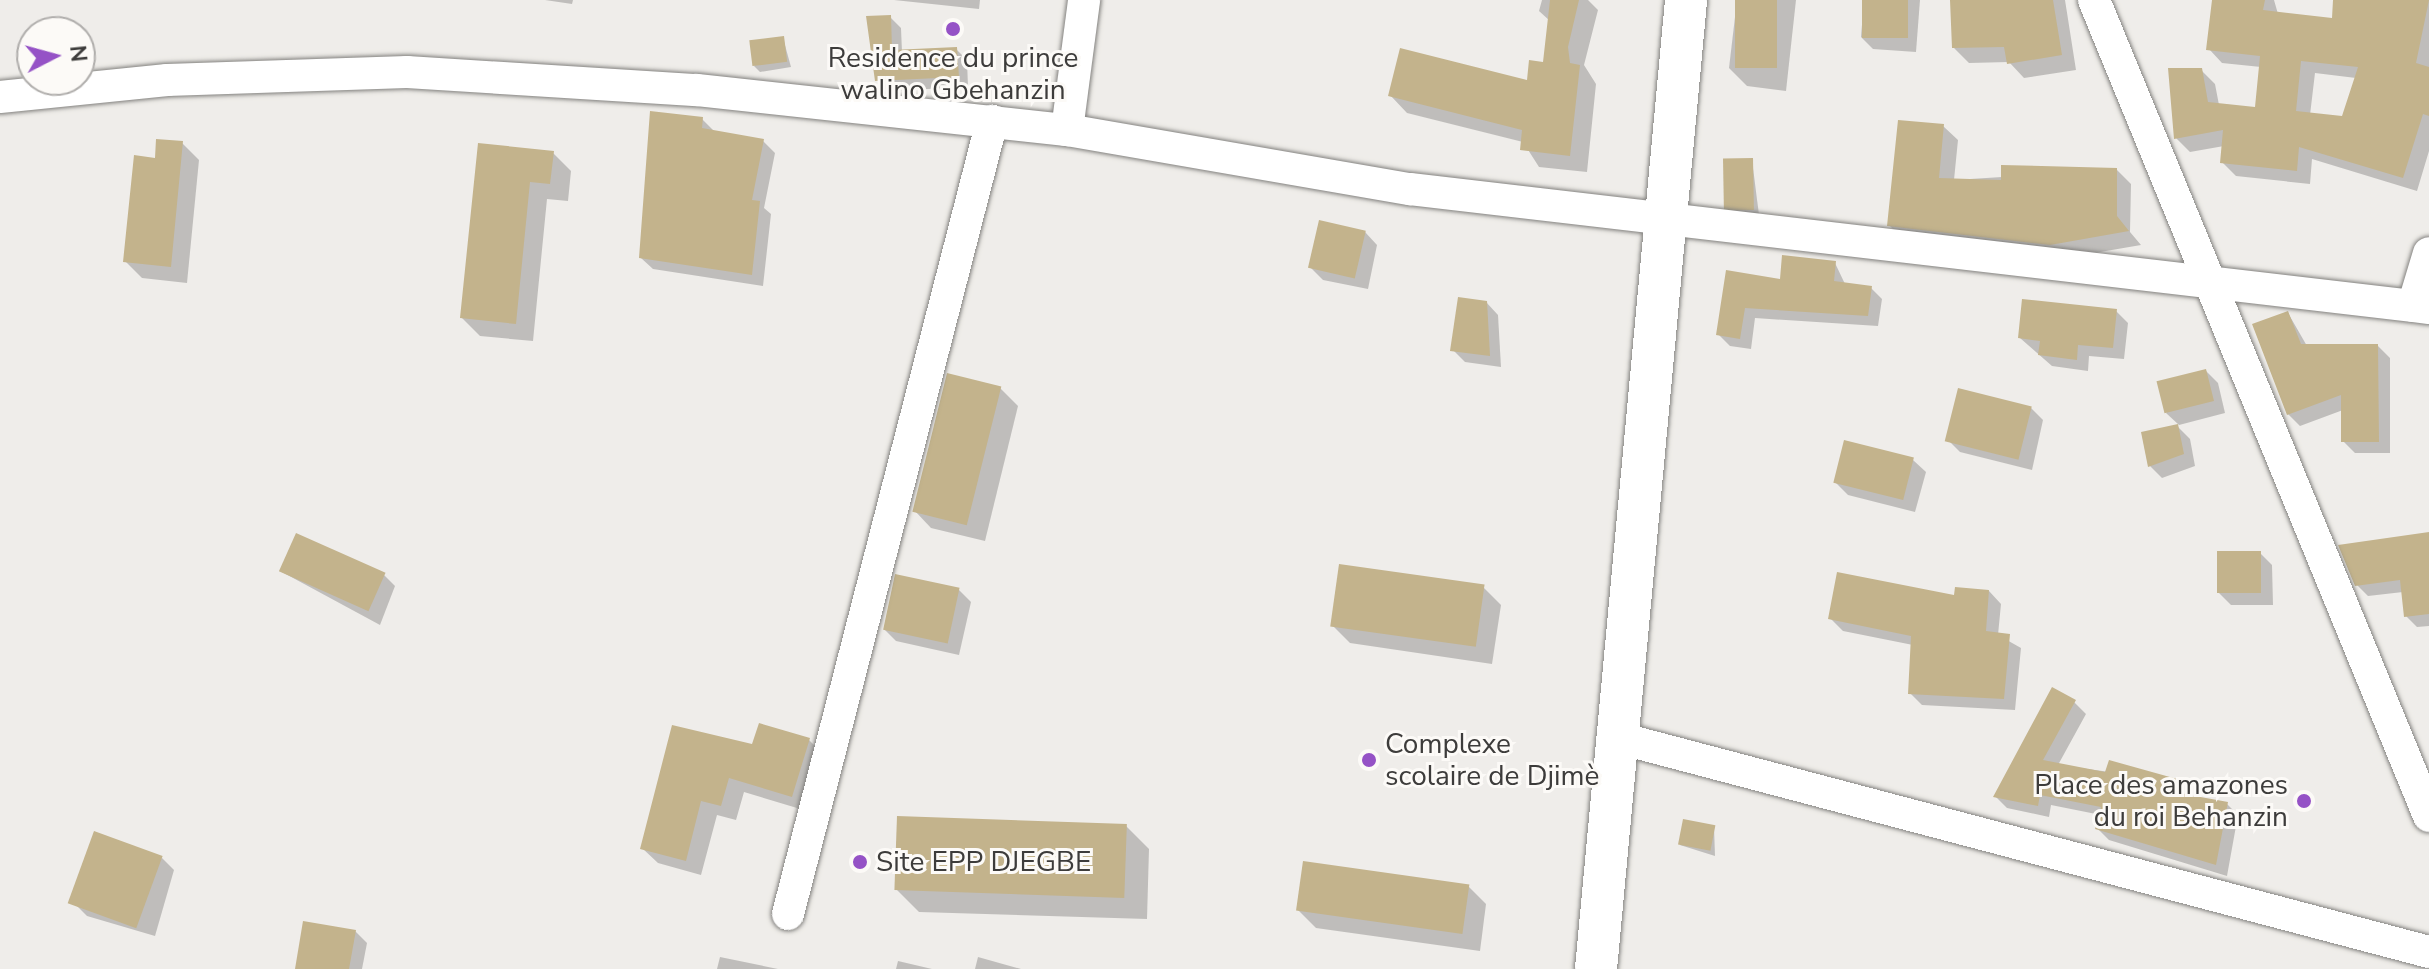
<!DOCTYPE html>
<html>
<head>
<meta charset="utf-8">
<style>
	body { margin:0 }
	#map { position:relative; width:2429px; height:969px; overflow:hidden; background:#efedea; font-family:"Nunito Sans",sans-serif }
	div>[style] { position:absolute }
	.shadow>* { inset:0; background:#0003 }
	.building>* { inset:0; background:#c3b38c; transform-origin:0 0 }
	.roads { filter:drop-shadow(0 0 2px #83827f) drop-shadow(0 0 2px #83827f) }
	.minor>* { height:32px; margin:-16px; padding:0 16px; transform-origin:16px; border-radius:16px; background:#fff }
	.tertiary>* { height:42px; margin:-21px; padding:0 21px; transform-origin:21px; border-radius:21px; background:#fff }
	.dots>* { width:22px; height:22px; translate:-50% -50%; box-sizing:border-box; border:4px solid #fcfaf7; border-radius:50% }
	span { translate:-50% -50%; white-space:nowrap; text-align:center; line-height:1.15; -webkit-text-stroke:6px #fcfaf7; paint-order:stroke }
	.poi-label { font-size:28px; color:#3d3c3b }
	.left { translate:0 -50%; text-align:left }
	.right { translate:-100% -50%; text-align:right }
	.north { position:absolute; left:16px; top:16px; width:80px; height:80px; box-sizing:border-box; background:#fcfaf7; border:2px solid #b0aeac; border-radius:50%; rotate:84deg; font-size:22px; font-weight:700; line-height:32px; text-align:center; color:#3d3c3b }
	.north::after { content:''; display:block; margin:auto; width:28px; height:36px; background:#9552c6; clip-path:polygon(50% 0,100% 100%,50% 72%,0 100%) }
</style>
</head>
<body>
<div id="map">
	<div class="shadow">
		<i style="clip-path:polygon(545px 0,573px 0,572px 4px)"></i>
		<i style="clip-path:polygon(894px 0,980px 0,979px 9px)"></i>
		<i style="clip-path:polygon(1542px 0,1588px 0,1598px 10px,1584px 65px,1596px 84px,1587px 172px,1539px 167px,1523px 142px,1407px 113px,1390px 95px,1529px 83px,1545px 64px,1550px 21px,1539px 11px)"></i>
		<i style="clip-path:polygon(1737px 0,1796px 0,1786px 91px,1747px 86px,1729px 68px)"></i>
		<i style="clip-path:polygon(1864px 0,1920px 0,1916px 52px,1873px 49px,1861px 37px)"></i>
		<i style="clip-path:polygon(1999px 0,2065px 0,2076px 70px,2024px 78px,2009px 62px,1969px 63px,1954px 48px)"></i>
		<i style="clip-path:polygon(evenodd,2214px 0,2274px 0,2278px 14px,2334px 20px,2335px 0,2429px 0,2429px 151px,2417px 191px,2312px 159px,2310px 184px,2236px 176px,2222px 162px,2224px 146px,2190px 152px,2176px 138px,2201px 70px,2215px 84px,2219px 105px,2257px 109px,2261px 67px,2222px 63px,2209px 49px,2214px 0,2315px 73px,2356px 78px,2343px 118px,2310px 115px,2315px 73px)"></i>
		<i style="clip-path:polygon(890px 17px,901px 28px,902px 52px,956px 49px,967px 60px,968px 87px,887px 91px,877px 80px)"></i>
		<i style="clip-path:polygon(783px 38px,791px 67px,760px 72px,754px 66px)"></i>
		<i style="clip-path:polygon(702px 119px,714px 131px,763px 141px,775px 153px,764px 208px,771px 214px,763px 286px,653px 269px,641px 258px)"></i>
		<i style="clip-path:polygon(1943px 126px,1958px 140px,1954px 180px,2117px 170px,2131px 184px,2130px 232px,2141px 245px,2065px 258px,1903px 239px,1889px 225px)"></i>
		<i style="clip-path:polygon(182px 143px,199px 160px,187px 283px,142px 278px,125px 261px,156px 160px)"></i>
		<i style="clip-path:polygon(480px 145px,553px 153px,571px 171px,568px 201px,547px 199px,533px 341px,480px 336px,462px 318px)"></i>
		<i style="clip-path:polygon(1752px 160px,1759px 215px,1732px 211px,1726px 206px)"></i>
		<i style="clip-path:polygon(1365px 232px,1377px 245px,1368px 289px,1323px 280px,1311px 268px)"></i>
		<i style="clip-path:polygon(1835px 263px,1845px 284px,1871px 288px,1882px 299px,1878px 326px,1755px 318px,1751px 349px,1730px 346px,1719px 335px,1727px 272px,1781px 281px)"></i>
		<i style="clip-path:polygon(1486px 302px,1498px 315px,1501px 367px,1465px 362px,1453px 350px)"></i>
		<i style="clip-path:polygon(2116px 311px,2128px 323px,2124px 359px,2089px 356px,2088px 371px,2052px 366px,2020px 338px)"></i>
		<i style="clip-path:polygon(2288px 313px,2307px 346px,2378px 346px,2390px 358px,2390px 453px,2355px 453px,2343px 441px,2343px 410px,2300px 426px,2288px 414px)"></i>
		<i style="clip-path:polygon(2206px 371px,2218px 383px,2225px 413px,2179px 425px,2166px 413px)"></i>
		<i style="clip-path:polygon(1000px 388px,1018px 406px,985px 541px,931px 528px,914px 510px)"></i>
		<i style="clip-path:polygon(2031px 408px,2043px 420px,2032px 470px,1960px 452px,1948px 440px)"></i>
		<i style="clip-path:polygon(2178px 427px,2190px 439px,2195px 466px,2162px 478px,2150px 466px,2143px 433px)"></i>
		<i style="clip-path:polygon(1913px 460px,1926px 472px,1915px 512px,1848px 495px,1836px 483px)"></i>
		<i style="clip-path:polygon(2429px 535px,2429px 626px,2417px 627px,2406px 616px,2403px 592px,2368px 596px,2357px 585px)"></i>
		<i style="clip-path:polygon(2260px 553px,2272px 565px,2273px 605px,2231px 605px,2219px 593px)"></i>
		<i style="clip-path:polygon(282px 572px,383px 574px,395px 586px,380px 625px)"></i>
		<i style="clip-path:polygon(1483px 587px,1501px 605px,1492px 664px,1350px 643px,1332px 625px)"></i>
		<i style="clip-path:polygon(959px 590px,971px 602px,959px 655px,896px 641px,884px 629px)"></i>
		<i style="clip-path:polygon(1989px 591px,2001px 604px,1998px 635px,2021px 648px,2015px 710px,1922px 705px,1910px 693px,1913px 645px,1843px 631px,1831px 619px)"></i>
		<i style="clip-path:polygon(2074px 702px,2086px 714px,2058px 765px,2176px 781px,2186px 796px,2227px 804px,2238px 815px,2227px 876px,2109px 840px,2097px 828px,2101px 815px,2051px 805px,2049px 817px,2007px 808px,1995px 796px)"></i>
		<i style="clip-path:polygon(809px 740px,824px 755px,807px 811px,744px 792px,736px 820px,717px 815px,701px 875px,658px 863px,642px 848px,754px 747px)"></i>
		<i style="clip-path:polygon(1126px 826px,1149px 849px,1147px 919px,919px 912px,896px 889px)"></i>
		<i style="clip-path:polygon(1714px 827px,1715px 856px,1680px 845px)"></i>
		<i style="clip-path:polygon(162px 858px,174px 870px,155px 936px,87px 916px,75px 904px)"></i>
		<i style="clip-path:polygon(1468px 886px,1486px 904px,1480px 951px,1316px 928px,1298px 910px)"></i>
		<i style="clip-path:polygon(355px 931px,367px 943px,362px 969px,298px 969px)"></i>
		<i style="clip-path:polygon(720px 957px,778px 969px,717px 969px)"></i>
		<i style="clip-path:polygon(978px 957px,1021px 969px,975px 969px)"></i>
		<i style="clip-path:polygon(898px 961px,932px 969px,896px 969px)"></i>
	</div>
	<div class="building">
		<i style="clip-path:polygon(1550px 0,1579px 0,1568px 47px,1570px 63px,1580px 65px,1570px 156px,1520px 150px,1522px 130px,1388px 96px,1400px 48px,1527px 80px,1529px 60px,1543px 62px)"></i>
		<i style="left:1735px;top:0;width:42px;height:68px"></i>
		<i style="left:1862px;top:0;width:46px;height:38px"></i>
		<i style="clip-path:polygon(1950px 0,2053px 0,2062px 55px,2007px 64px,2004px 47px,1952px 48px)"></i>
		<i style="clip-path:polygon(evenodd,2212px 0,2265px 0,2263px 10px,2332px 18px,2333px 0,2429px 0,2416px 63px,2429px 67px,2429px 116px,2423px 114px,2403px 178px,2299px 147px,2297px 171px,2220px 163px,2223px 130px,2174px 139px,2168px 68px,2202px 68px,2208px 102px,2255px 107px,2260px 56px,2206px 50px,2212px 0,2301px 61px,2358px 67px,2342px 116px,2296px 111px,2301px 61px)"></i>
		<i style="clip-path:polygon(891px 15px,892px 50px,957px 47px,959px 77px,875px 81px,866px 16px)"></i>
		<i style="left:784px;top:36px;width:26px;height:35px;rotate:83deg"></i>
		<i style="clip-path:polygon(650px 111px,703px 117px,702px 128px,764px 139px,752px 200px,760px 201px,752px 275px,639px 258px)"></i>
		<i style="clip-path:polygon(1898px 120px,1944px 124px,1939px 178px,2001px 180px,2001px 165px,2117px 168px,2117px 216px,2129px 231px,2050px 245px,1887px 226px)"></i>
		<i style="clip-path:polygon(156px 139px,183px 141px,171px 267px,123px 262px,134px 155px,155px 158px)"></i>
		<i style="clip-path:polygon(478px 143px,554px 151px,550px 184px,530px 182px,516px 324px,460px 318px)"></i>
		<i style="left:1753px;top:158px;width:52px;height:30px;rotate:89deg"></i>
		<i style="left:1319px;top:220px;width:48px;height:49px;rotate:13deg"></i>
		<i style="clip-path:polygon(1782px 255px,1836px 261px,1834px 281px,1872px 286px,1868px 316px,1745px 308px,1740px 339px,1716px 335px,1726px 270px,1780px 279px)"></i>
		<i style="clip-path:polygon(1458px 297px,1487px 301px,1490px 356px,1450px 351px)"></i>
		<i style="clip-path:polygon(2022px 299px,2117px 309px,2113px 348px,2078px 345px,2077px 360px,2038px 355px,2040px 341px,2018px 338px)"></i>
		<i style="clip-path:polygon(2288px 311px,2301px 344px,2378px 344px,2379px 442px,2341px 442px,2341px 395px,2287px 415px,2252px 324px)"></i>
		<i style="left:2206px;top:369px;width:33px;height:51px;rotate:76deg"></i>
		<i style="left:947px;top:373px;width:56px;height:143px;rotate:14deg"></i>
		<i style="left:1958px;top:388px;width:76px;height:55px;rotate:14deg"></i>
		<i style="clip-path:polygon(2178px 424px,2184px 454px,2148px 467px,2141px 432px)"></i>
		<i style="left:1844px;top:440px;width:72px;height:44px;rotate:14deg"></i>
		<i style="clip-path:polygon(2429px 532px,2429px 614px,2404px 617px,2400px 580px,2355px 586px,2338px 545px)"></i>
		<i style="left:296px;top:533px;width:98px;height:42px;rotate:24deg"></i>
		<i style="left:2217px;top:551px;width:44px;height:42px"></i>
		<i style="left:1339px;top:564px;width:147px;height:63px;rotate:8deg"></i>
		<i style="clip-path:polygon(1837px 572px,1954px 595px,1955px 587px,1989px 590px,1986px 631px,2010px 634px,2004px 699px,1908px 694px,1911px 636px,1828px 619px)"></i>
		<i style="left:895px;top:574px;width:66px;height:57px;rotate:12deg"></i>
		<i style="clip-path:polygon(2052px 687px,2076px 700px,2043px 760px,2105px 772px,2109px 760px,2177px 779px,2173px 792px,2228px 802px,2216px 865px,2095px 829px,2101px 807px,2040px 795px,2038px 806px,1993px 797px)"></i>
		<i style="clip-path:polygon(759px 723px,810px 738px,792px 797px,729px 778px,721px 806px,701px 801px,686px 861px,640px 849px,672px 725px,752px 744px)"></i>
		<i style="left:897px;top:816px;width:230px;height:74px;rotate:2deg"></i>
		<i style="left:1683px;top:819px;width:33px;height:26px;rotate:11deg"></i>
		<i style="left:94px;top:831px;width:73px;height:77px;rotate:20deg"></i>
		<i style="left:1303px;top:861px;width:168px;height:50px;rotate:8deg"></i>
		<i style="clip-path:polygon(303px 921px,356px 930px,349px 969px,295px 969px)"></i>
	</div>
	<div class="roads">
		<div class="minor">
			<i style="left:2094px;top:0;width:882px;rotate:67.68deg"></i>
			<i style="left:0;top:97px;width:168px;rotate:-5.8deg"></i>
			<i style="left:167px;top:80px;width:240px;rotate:-1.9deg"></i>
			<i style="left:407px;top:72px;width:291px;rotate:3.6deg"></i>
			<i style="left:697px;top:90px;width:372px;rotate:6.2deg"></i>
			<i style="left:1067px;top:130px;width:348px;rotate:9.8deg"></i>
			<i style="left:1410px;top:189px;width:1026px;rotate:6.66deg"></i>
			<i style="left:1067px;top:130px;width:131px;rotate:-82.5deg"></i>
			<i style="left:2413px;top:306px;width:55px;rotate:-73.2deg"></i>
			<i style="left:1619px;top:738px;width:838px;rotate:14.8deg"></i>
			<i style="left:788px;top:914px;width:819px;rotate:-75.57deg"></i>
		</div>
		<div class="tertiary">
			<i style="left:1596px;top:969px;width:973px;rotate:-84.69deg"></i>
		</div>
	</div>
	<div class="dots">
		<i style="left:953px;top:29px;background:#9552c6"></i>
		<i style="left:1369px;top:760px;background:#9552c6"></i>
		<i style="left:2304px;top:801px;background:#9552c6"></i>
		<i style="left:860px;top:862px;background:#9552c6"></i>
	</div>
	<div class="poi-label">
		<span style="left:953px;top:74px">Residence du prince<br>walino Gbehanzin</span>
		<span class="left" style="left:1385px;top:760px">Complexe<br>scolaire de Djimè</span>
		<span class="right" style="left:2288px;top:801px">Place des amazones<br>du roi Behanzin</span>
		<span class="left" style="left:876px;top:862px">Site EPP DJEGBE</span>
	</div>
	<div class="north">N</div>
</div>
</body>
</html>
